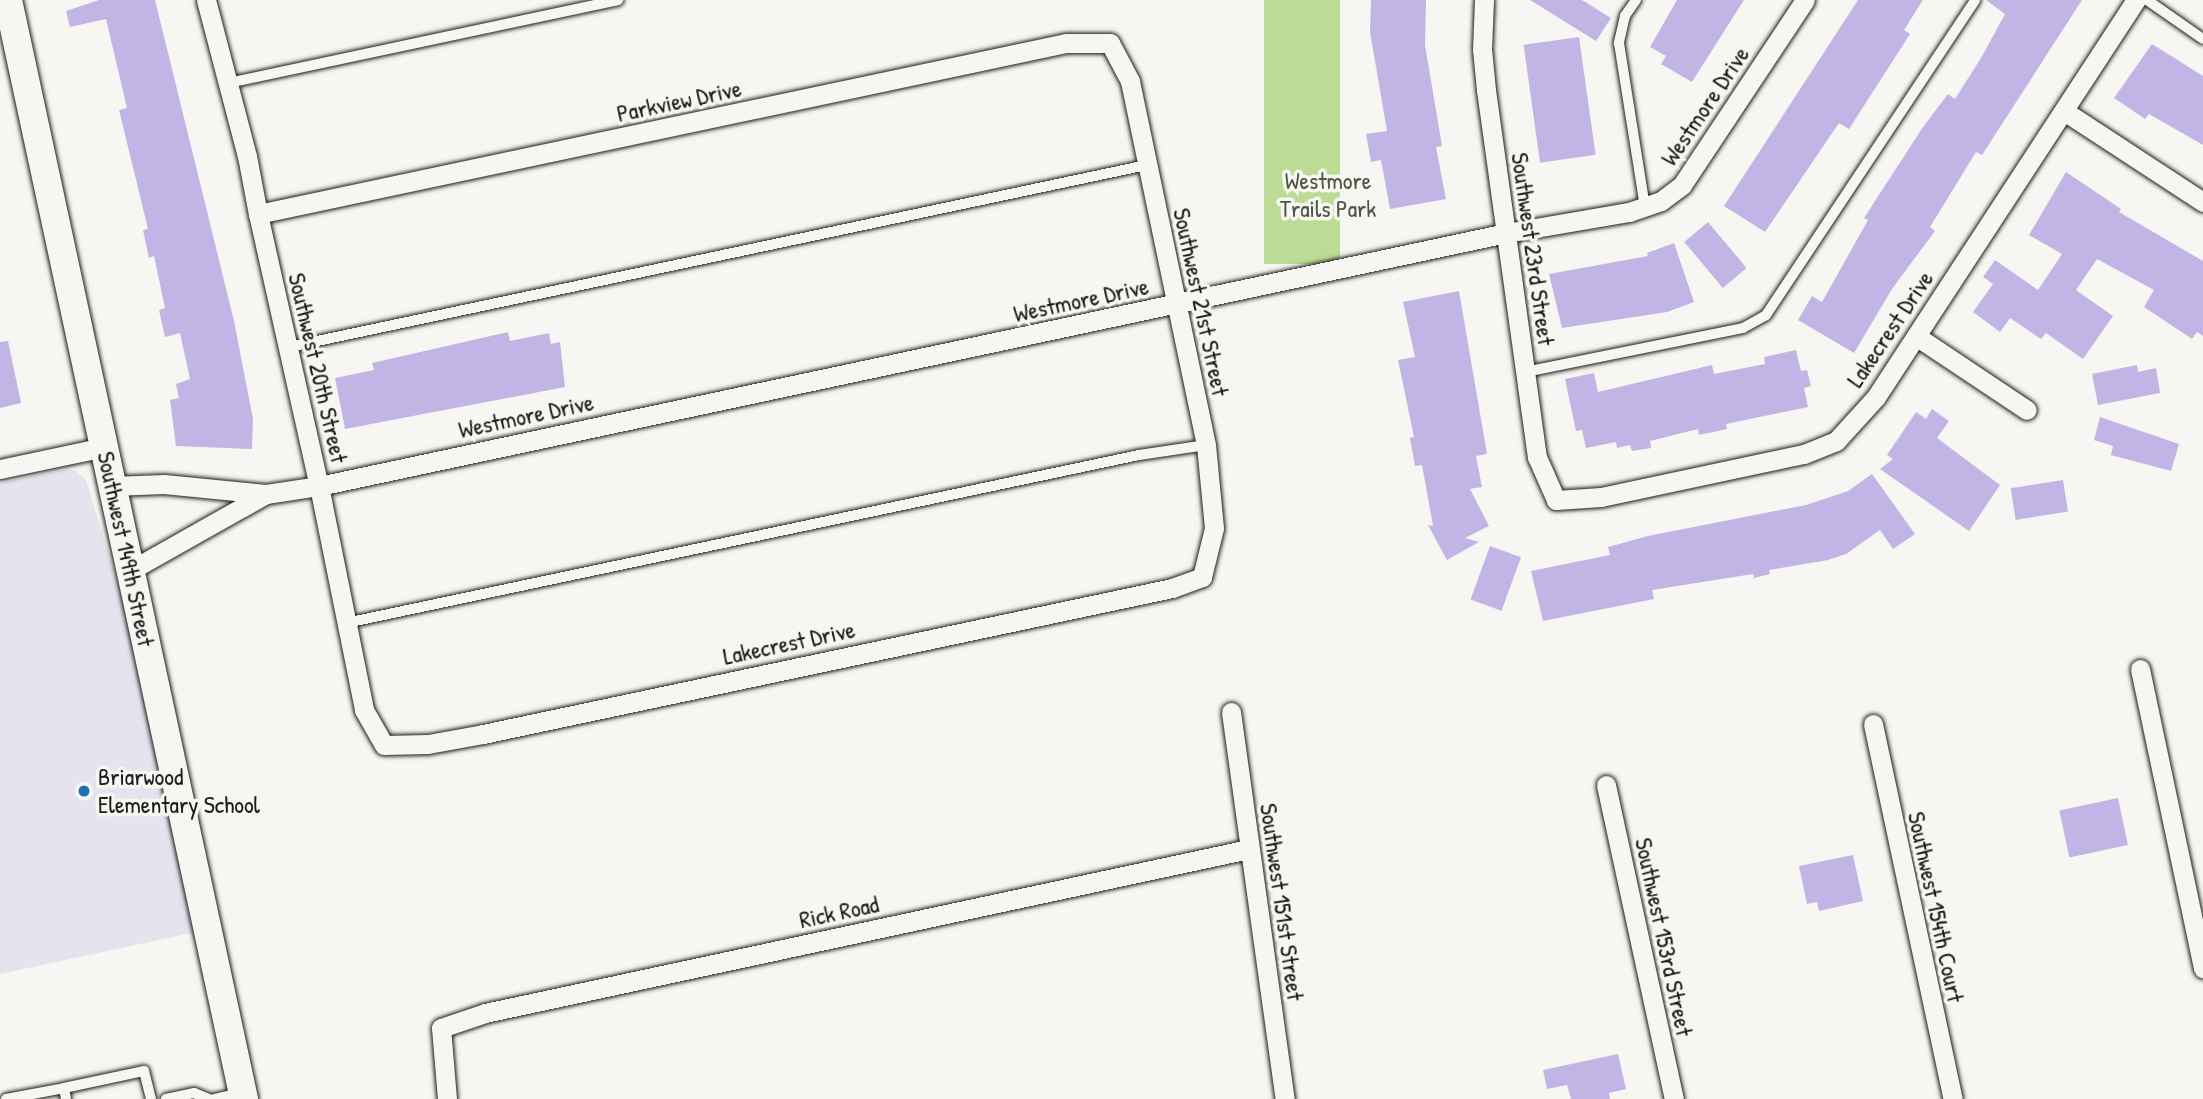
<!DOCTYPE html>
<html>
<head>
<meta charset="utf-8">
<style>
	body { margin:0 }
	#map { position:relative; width:2203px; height:1099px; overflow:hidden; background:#f6f6f2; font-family:"Patrick Hand",sans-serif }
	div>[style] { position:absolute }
	.built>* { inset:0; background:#e6e2ee }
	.green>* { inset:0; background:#bcdc95; transform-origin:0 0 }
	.building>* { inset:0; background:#c2b5e6; transform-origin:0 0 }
	.roads { filter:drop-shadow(0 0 2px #1c1c1c) drop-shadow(0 0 2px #1c1c1c) }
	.lane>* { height:10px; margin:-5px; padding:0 5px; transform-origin:5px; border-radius:5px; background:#f6f6f2 }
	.street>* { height:19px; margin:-9.5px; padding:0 9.5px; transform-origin:9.5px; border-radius:9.5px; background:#f6f6f2 }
	.secondary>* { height:28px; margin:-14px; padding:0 14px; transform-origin:14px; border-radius:14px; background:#f6f6f2 }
	.dots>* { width:19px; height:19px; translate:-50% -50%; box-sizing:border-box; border:4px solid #f6f6f2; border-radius:50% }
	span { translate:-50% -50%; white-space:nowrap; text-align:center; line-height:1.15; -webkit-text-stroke:7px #f6f6f2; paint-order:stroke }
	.street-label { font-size:24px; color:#1c1c1c }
	.park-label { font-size:24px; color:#4c5640 }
	.poi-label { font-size:24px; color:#1c1c1c }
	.left { translate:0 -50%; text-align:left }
</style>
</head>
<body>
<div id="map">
	<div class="built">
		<i style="clip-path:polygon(61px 470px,75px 470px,86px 480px,138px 650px,196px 932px,0 974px,0 483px)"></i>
	</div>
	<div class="green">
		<i style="left:1264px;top:0;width:76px;height:264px"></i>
	</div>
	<div class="building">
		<i style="clip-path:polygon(99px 0,155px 0,234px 321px,253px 419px,252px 449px,176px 446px,170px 400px,179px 398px,176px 384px,190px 379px,180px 333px,165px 337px,159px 310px,165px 308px,154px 256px,149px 258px,143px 230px,148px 229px,119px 110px,127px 108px,106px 19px,70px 27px,66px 11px)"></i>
		<i style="clip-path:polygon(1371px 0,1426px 0,1425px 45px,1442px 146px,1436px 147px,1446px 199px,1390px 209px,1381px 160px,1371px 162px,1366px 134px,1387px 131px,1370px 32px)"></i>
		<i style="clip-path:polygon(1530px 0,1582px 0,1611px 18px,1596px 41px)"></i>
		<i style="clip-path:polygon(1677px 0,1744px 0,1692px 82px,1661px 64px,1666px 56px,1650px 47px)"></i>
		<i style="clip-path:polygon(1858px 0,1923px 0,1904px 30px,1910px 34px,1849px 129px,1839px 123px,1765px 232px,1724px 206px)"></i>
		<i style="clip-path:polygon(1986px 0,2082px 0,1982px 155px,1976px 152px,1930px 227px,1935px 231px,1892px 289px,1854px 353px,1798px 320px,1812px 296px,1822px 302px,1868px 220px,1864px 218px,1923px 127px,1948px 94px,1955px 99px,1981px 58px,2005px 14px)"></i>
		<i style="left:1579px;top:37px;width:119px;height:56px;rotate:82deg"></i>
		<i style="clip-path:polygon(2152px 44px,2203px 76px,2203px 145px,2149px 114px,2145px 119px,2114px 98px)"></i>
		<i style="clip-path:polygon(2066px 172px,2121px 209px,2119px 212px,2203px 261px,2203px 336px,2197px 332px,2192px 339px,2144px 307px,2154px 290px,2097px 259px,2076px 290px,2113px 316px,2083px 359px,2046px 333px,2041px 339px,2010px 318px,2000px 332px,1973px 312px,1993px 284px,1983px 277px,1995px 260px,2038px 290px,2062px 254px,2029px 235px)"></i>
		<i style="left:1708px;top:222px;width:60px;height:31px;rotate:50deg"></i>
		<i style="clip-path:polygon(1674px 243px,1694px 302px,1667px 312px,1562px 328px,1549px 274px,1648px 256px,1647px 253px)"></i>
		<i style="clip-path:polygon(1459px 291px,1487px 454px,1476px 456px,1482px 487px,1470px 489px,1489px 526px,1465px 538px,1479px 542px,1447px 560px,1428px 525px,1433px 526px,1422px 465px,1415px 466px,1410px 438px,1414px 437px,1398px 360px,1415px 357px,1403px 302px)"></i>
		<i style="clip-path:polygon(508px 332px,510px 341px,549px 333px,551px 344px,560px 342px,565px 387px,345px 429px,335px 378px,374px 370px,372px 363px)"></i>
		<i style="clip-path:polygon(8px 341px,21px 403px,0 408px,0 342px)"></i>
		<i style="clip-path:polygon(1796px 350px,1801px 371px,1807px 370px,1811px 386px,1804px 388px,1808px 407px,1726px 424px,1727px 429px,1699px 435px,1698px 429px,1650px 441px,1651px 448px,1632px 451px,1630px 445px,1617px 448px,1616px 442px,1586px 448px,1582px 430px,1576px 431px,1565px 379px,1594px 373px,1598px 392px,1712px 365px,1714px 374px,1765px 364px,1764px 357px)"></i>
		<i style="clip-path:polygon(2137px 365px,2138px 372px,2156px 368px,2160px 393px,2098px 405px,2092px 374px)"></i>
		<i style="clip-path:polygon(1932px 409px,1949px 421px,1937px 438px,2000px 485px,1969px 531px,1880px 469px,1893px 459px,1887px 455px,1916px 412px,1926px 419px)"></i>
		<i style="clip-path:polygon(2100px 417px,2179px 444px,2171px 471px,2111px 455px,2113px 446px,2094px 440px)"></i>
		<i style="clip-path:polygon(1872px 474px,1915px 534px,1893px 549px,1880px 530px,1846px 554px,1828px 560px,1769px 570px,1770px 574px,1754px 578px,1753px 574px,1652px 590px,1654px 599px,1543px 621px,1531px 571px,1610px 555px,1608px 547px,1648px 536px,1806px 505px,1848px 491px)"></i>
		<i style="left:2063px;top:480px;width:32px;height:53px;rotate:81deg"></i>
		<i style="left:1490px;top:546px;width:33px;height:57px;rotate:20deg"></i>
		<i style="left:2118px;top:798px;width:48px;height:60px;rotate:78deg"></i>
		<i style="clip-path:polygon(1853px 855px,1863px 901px,1819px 911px,1817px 902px,1807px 904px,1799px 866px)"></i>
		<i style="clip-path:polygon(1618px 1054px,1626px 1089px,1609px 1093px,1610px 1099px,1571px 1099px,1567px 1085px,1547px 1089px,1543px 1070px)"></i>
	</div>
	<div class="roads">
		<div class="lane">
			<i style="left:1636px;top:0;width:19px;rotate:125deg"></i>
			<i style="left:1625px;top:16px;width:28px;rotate:103deg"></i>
			<i style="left:1619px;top:43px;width:166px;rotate:81deg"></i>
			<i style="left:2147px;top:0;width:68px;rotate:34.9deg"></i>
			<i style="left:228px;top:83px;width:399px;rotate:-12deg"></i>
			<i style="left:289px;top:347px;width:877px;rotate:-11.98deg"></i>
			<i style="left:1525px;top:372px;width:222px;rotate:-11.4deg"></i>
			<i style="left:1743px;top:328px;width:26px;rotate:-29deg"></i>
			<i style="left:1766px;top:315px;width:378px;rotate:-56.4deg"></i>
			<i style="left:346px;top:623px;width:811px;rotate:-11.96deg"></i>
			<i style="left:1139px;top:455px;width:68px;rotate:-8.5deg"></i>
			<i style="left:64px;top:1088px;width:82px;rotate:-12deg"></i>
			<i style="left:144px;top:1071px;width:29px;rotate:76deg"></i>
			<i style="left:6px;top:1099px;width:59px;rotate:-10.7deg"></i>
			<i style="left:64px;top:1088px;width:11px;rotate:80deg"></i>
			<i style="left:166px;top:1099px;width:29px;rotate:-12deg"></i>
			<i style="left:194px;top:1093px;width:16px;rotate:22deg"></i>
			<i style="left:214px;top:1099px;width:26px;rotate:-13deg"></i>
		</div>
		<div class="street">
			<i style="left:206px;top:0;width:161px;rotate:75.3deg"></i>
			<i style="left:247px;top:156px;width:59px;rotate:79.3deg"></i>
			<i style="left:258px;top:214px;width:279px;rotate:77.4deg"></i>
			<i style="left:319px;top:486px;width:228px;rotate:78.6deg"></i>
			<i style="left:364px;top:710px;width:40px;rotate:60.3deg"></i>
			<i style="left:384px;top:745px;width:44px;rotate:-1.3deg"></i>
			<i style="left:428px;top:744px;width:56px;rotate:-10.3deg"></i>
			<i style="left:483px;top:734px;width:704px;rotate:-11.96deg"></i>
			<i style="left:1172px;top:588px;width:32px;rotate:-20deg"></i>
			<i style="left:1202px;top:577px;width:50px;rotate:-76.2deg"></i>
			<i style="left:1214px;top:528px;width:83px;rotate:-95.5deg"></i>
			<i style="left:1206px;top:445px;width:372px;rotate:-101.8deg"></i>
			<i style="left:1130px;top:81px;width:43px;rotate:-117.8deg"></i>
			<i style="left:1110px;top:43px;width:44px;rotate:180deg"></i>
			<i style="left:1066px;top:43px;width:826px;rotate:168.05deg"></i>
			<i style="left:1484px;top:0;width:49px;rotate:92.3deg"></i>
			<i style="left:1482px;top:49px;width:41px;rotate:84.4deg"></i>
			<i style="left:1486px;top:90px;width:371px;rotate:82.1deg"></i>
			<i style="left:1537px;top:457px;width:47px;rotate:66.2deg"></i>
			<i style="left:1556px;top:500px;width:45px;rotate:-3.8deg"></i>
			<i style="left:1601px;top:497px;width:208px;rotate:-12deg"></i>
			<i style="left:1804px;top:454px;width:35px;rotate:-22deg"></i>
			<i style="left:1836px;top:441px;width:59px;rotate:-47.7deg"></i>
			<i style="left:1876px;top:397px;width:475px;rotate:-56.8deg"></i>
			<i style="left:2064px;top:111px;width:166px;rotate:33.2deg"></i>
			<i style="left:1916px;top:336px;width:133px;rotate:33.7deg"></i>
			<i style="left:0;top:469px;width:106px;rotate:-11.9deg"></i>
			<i style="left:112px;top:486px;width:52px;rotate:-2.2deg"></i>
			<i style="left:164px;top:484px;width:102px;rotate:5.6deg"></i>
			<i style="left:266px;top:494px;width:54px;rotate:-8.6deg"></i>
			<i style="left:319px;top:486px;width:1214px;rotate:-12.03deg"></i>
			<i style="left:1506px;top:233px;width:125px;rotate:-9.7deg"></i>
			<i style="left:1629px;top:212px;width:34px;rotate:-19deg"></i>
			<i style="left:1661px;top:201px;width:26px;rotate:-37deg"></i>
			<i style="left:1682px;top:185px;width:222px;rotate:-56.4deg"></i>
			<i style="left:131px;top:570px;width:155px;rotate:-29.4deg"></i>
			<i style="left:2140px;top:669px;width:306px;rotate:78.1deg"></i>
			<i style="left:1231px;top:712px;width:391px;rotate:82.1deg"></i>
			<i style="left:1873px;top:724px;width:383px;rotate:78deg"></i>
			<i style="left:1606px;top:785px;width:321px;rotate:77.8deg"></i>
			<i style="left:447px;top:1099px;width:71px;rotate:-94.8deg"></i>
			<i style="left:441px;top:1028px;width:46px;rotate:-18.8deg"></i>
			<i style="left:485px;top:1013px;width:781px;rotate:-12.12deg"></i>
		</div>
		<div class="secondary">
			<i style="left:8px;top:0;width:1124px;rotate:77.88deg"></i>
		</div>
	</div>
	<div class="dots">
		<i style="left:84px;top:791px;background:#1f6fb2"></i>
	</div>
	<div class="street-label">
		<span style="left:679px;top:101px;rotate:-12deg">Parkview Drive</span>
		<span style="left:1705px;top:106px;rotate:-56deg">Westmore Drive</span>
		<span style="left:1533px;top:249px;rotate:82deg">Southwest 23rd Street</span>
		<span style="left:1081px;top:300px;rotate:-12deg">Westmore Drive</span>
		<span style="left:1201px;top:302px;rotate:78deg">Southwest 21st Street</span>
		<span style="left:1890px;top:329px;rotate:-56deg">Lakecrest Drive</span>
		<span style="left:318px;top:368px;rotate:77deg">Southwest 20th Street</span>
		<span style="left:526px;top:416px;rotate:-12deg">Westmore Drive</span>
		<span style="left:126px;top:549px;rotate:78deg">Southwest 149th Street</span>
		<span style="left:789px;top:643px;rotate:-12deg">Lakecrest Drive</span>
		<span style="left:1282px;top:902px;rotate:82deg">Southwest 151st Street</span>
		<span style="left:1936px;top:907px;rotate:78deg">Southwest 154th Court</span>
		<span style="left:839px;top:912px;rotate:-12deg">Rick Road</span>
		<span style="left:1664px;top:937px;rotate:78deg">Southwest 153rd Street</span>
	</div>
	<div class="park-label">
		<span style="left:1328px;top:195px">Westmore<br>Trails Park</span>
	</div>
	<div class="poi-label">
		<span class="left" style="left:98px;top:791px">Briarwood<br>Elementary School</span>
	</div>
</div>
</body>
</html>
